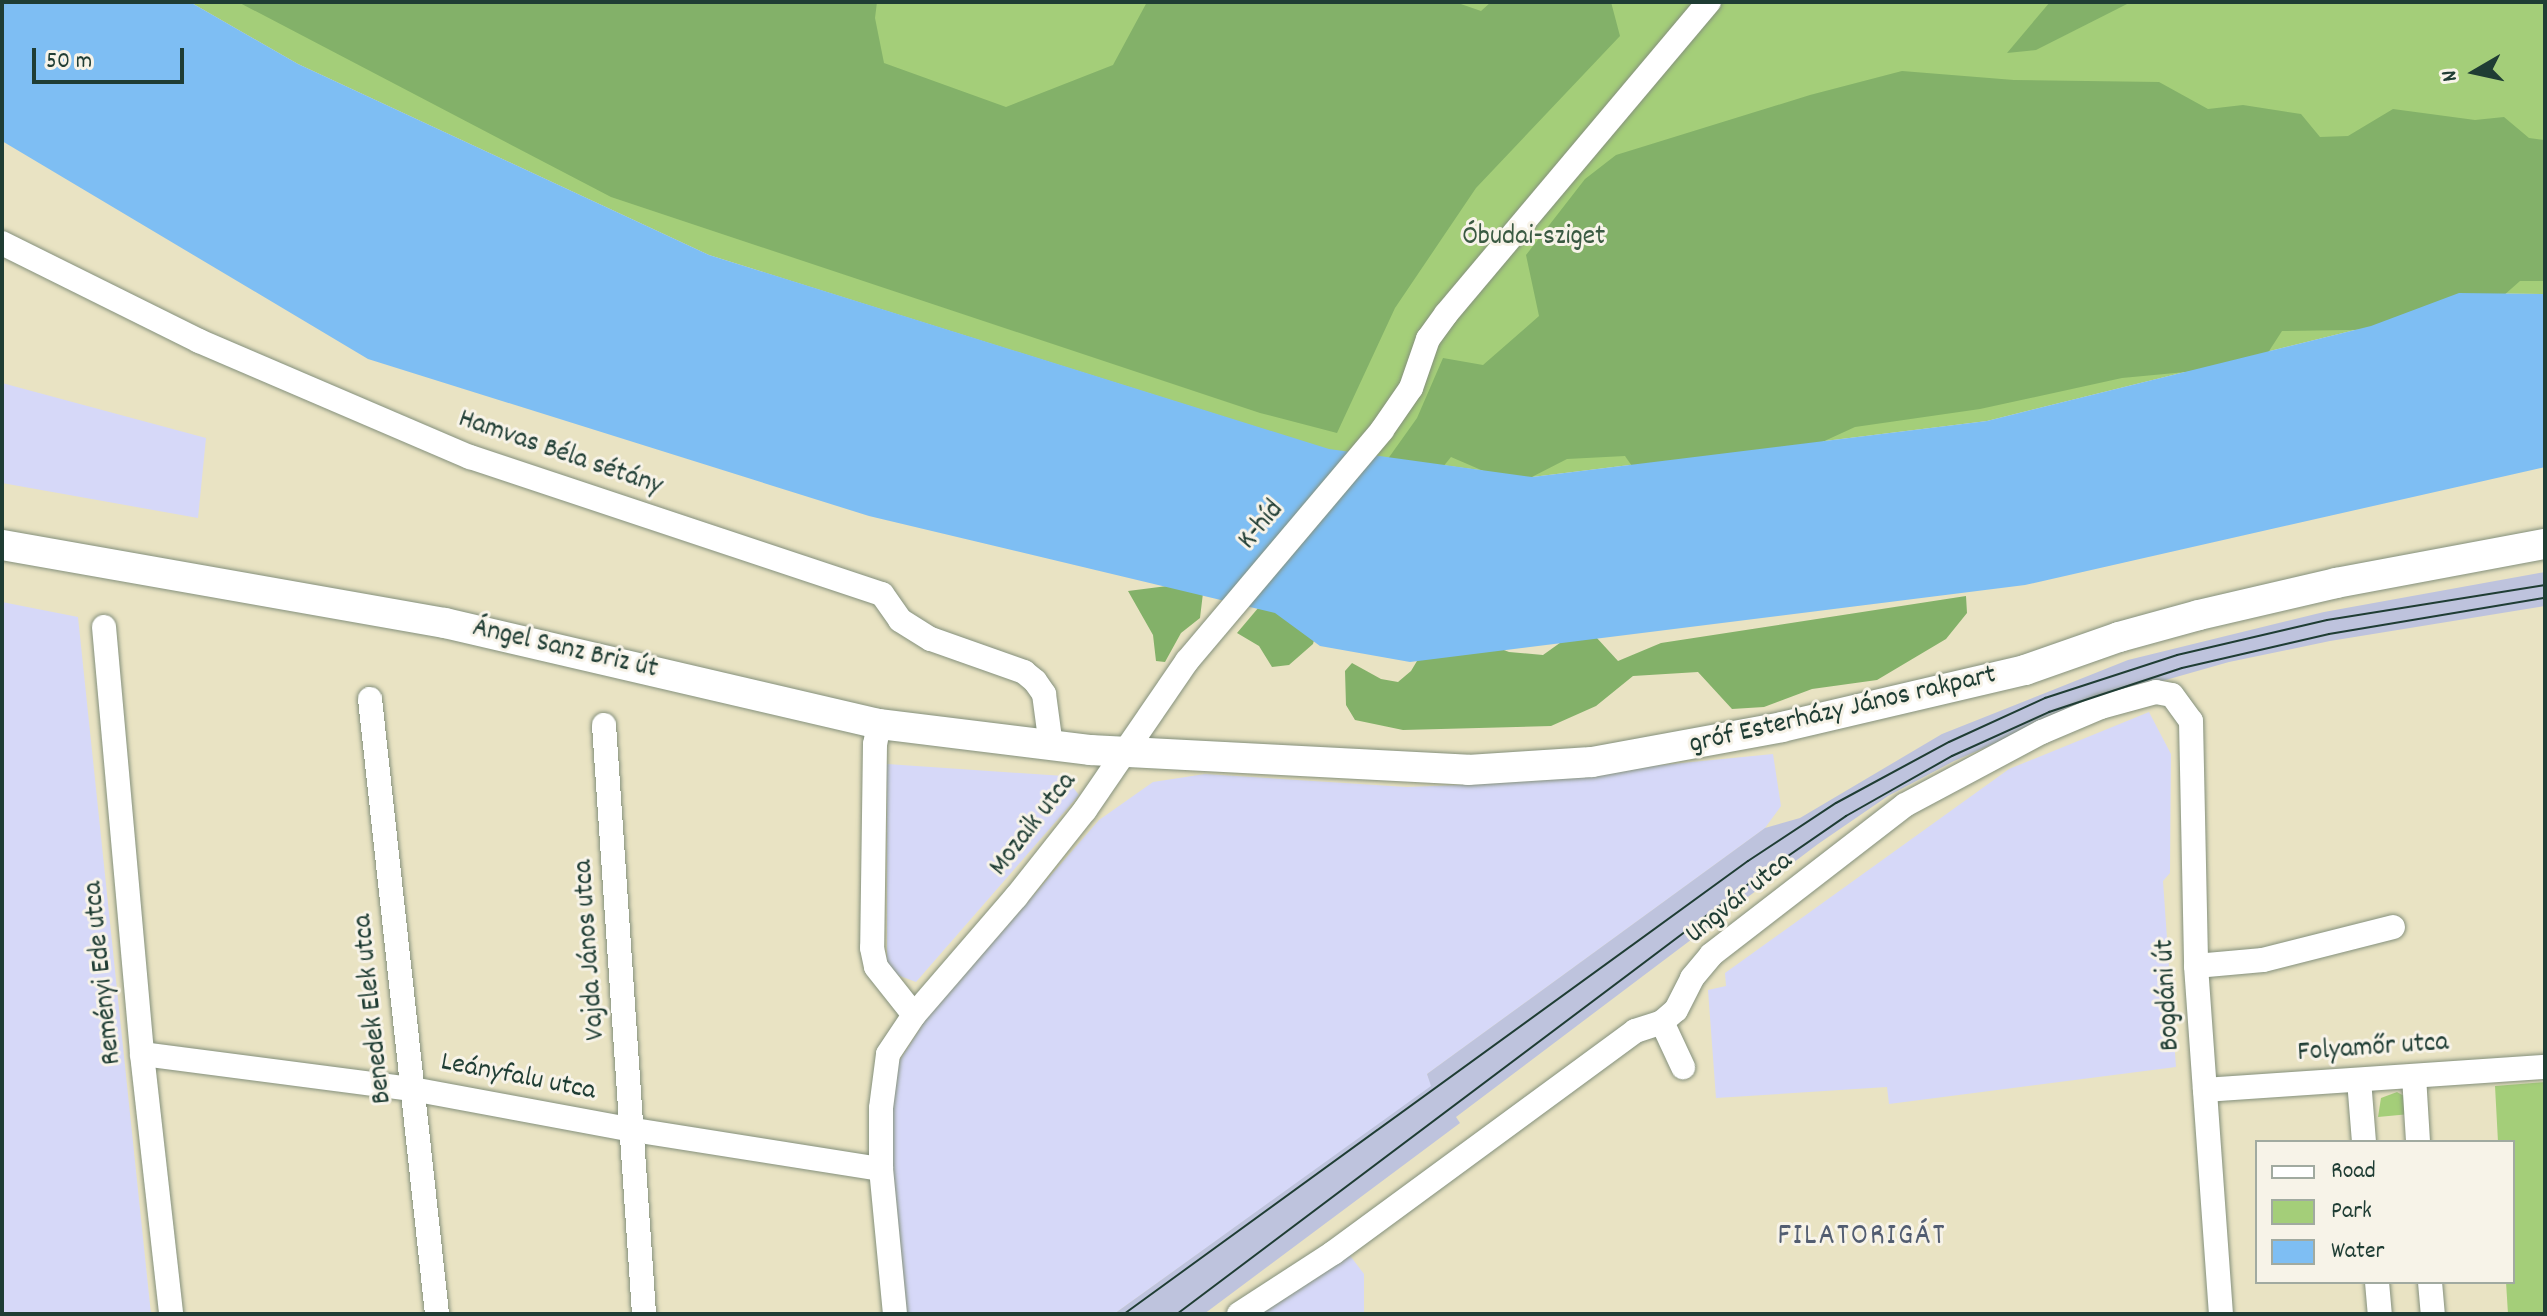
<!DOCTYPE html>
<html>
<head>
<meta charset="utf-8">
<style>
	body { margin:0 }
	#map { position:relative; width:2547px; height:1316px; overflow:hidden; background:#e9e3c3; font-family:Dekko,sans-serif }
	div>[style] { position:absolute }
	.built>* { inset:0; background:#d6d8f8 }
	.industrial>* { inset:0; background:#bec3dd }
	.green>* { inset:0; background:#a4ce79 }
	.forest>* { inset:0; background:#83b169 }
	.water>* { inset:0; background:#7ebef3 }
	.roads { filter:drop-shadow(0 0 2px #84907c) drop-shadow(0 0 2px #84907c) }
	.minor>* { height:24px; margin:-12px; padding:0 12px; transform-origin:12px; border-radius:12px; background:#fff }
	.major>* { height:30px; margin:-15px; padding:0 15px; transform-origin:15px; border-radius:15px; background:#fff }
	.tram>* { height:2px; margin:-1px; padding:0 1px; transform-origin:1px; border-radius:1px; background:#1f3d34 }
	span { translate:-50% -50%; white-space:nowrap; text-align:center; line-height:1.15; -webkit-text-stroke:6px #f7f3e8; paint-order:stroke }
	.park-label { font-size:28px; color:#3a5a42 }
	.street-label { font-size:28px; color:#1f3d34 }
	.neighbourhood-label { font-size:30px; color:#525d71; letter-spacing:2px }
	.frame { position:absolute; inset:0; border:4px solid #1f3d34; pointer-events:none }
	.legend { position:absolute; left:2255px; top:1140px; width:260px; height:144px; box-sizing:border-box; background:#f7f3e8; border:2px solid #a1aaa0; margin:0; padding:10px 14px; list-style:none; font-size:24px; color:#1f3d34 }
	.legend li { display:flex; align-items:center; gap:16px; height:40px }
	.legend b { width:40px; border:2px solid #a1aaa0 }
	.north { position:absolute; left:2435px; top:32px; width:80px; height:80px; -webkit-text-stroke:6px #f7f3e8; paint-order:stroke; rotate:261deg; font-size:22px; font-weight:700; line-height:32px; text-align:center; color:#1f3d34 }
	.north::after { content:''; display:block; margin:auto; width:28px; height:36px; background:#1f3d34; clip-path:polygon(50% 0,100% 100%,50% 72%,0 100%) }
	.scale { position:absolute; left:32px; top:48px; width:152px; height:36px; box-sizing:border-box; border:4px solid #1f3d34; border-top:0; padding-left:10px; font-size:24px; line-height:28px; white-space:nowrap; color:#1f3d34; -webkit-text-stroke:6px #f7f3e8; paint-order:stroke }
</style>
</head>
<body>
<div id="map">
	<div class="built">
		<i style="clip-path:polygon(2px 383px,206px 438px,198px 518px,2px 483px)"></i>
		<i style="clip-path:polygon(2px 602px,78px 617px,151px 1314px,2px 1314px)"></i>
		<i style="clip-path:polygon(2149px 712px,2171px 754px,2170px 873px,2163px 881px,2176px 1067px,1889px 1104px,1887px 1087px,1716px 1098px,1708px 990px,1726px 986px,1725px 973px,2009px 769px)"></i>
		<i style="clip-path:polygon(1773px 754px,1781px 806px,1765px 828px,1427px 1074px,1432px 1086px,1114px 1314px,902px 1314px,888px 1130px,891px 1074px,926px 1019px,1099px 820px,1153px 782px,1205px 774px,1407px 787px,1458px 785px)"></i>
		<i style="clip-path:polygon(887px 764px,1064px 776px,1079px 795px,916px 982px,887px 971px)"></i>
		<i style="clip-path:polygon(1345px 1249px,1364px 1274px,1364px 1314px,1242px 1314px)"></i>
	</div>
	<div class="industrial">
		<i style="clip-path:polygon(2545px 572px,2545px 606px,2330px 641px,2229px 662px,2134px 689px,2053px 718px,1954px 761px,1888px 796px,1818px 844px,1456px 1117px,1460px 1123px,1204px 1314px,1114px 1314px,1431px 1086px,1427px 1074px,1765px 828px,1800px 818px,1942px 734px,2128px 660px,2324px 612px)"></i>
	</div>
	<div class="green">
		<i style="clip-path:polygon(190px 2px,2545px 2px,2545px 294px,2459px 293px,2371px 326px,1987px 421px,1532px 477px,1329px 450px,709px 255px,298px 64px)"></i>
		<i style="clip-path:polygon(2545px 1082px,2545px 1314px,2508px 1314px,2506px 1282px,2513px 1282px,2513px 1142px,2498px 1142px,2495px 1086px)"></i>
		<i style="clip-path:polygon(2397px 1092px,2404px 1096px,2410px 1114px,2378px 1117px,2381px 1098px)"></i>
	</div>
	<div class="forest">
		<i style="clip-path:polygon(238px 2px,877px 2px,875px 18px,884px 63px,1006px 107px,1113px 65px,1147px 2px,1455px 2px,1481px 11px,1491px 2px,1611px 2px,1620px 36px,1476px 188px,1395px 308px,1337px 433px,1260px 413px,611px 197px)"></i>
		<i style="clip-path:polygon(2050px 2px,2131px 2px,2036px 50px,2007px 53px)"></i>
		<i style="clip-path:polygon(1902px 71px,2014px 80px,2159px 82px,2208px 109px,2243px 105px,2301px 114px,2320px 137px,2348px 136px,2393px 109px,2475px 120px,2504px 117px,2529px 138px,2545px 140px,2545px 281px,2520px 281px,2485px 312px,2408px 329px,2282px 331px,2260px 365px,2122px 378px,1980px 409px,1855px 427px,1774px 464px,1647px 488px,1625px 456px,1567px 459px,1516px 485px,1451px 457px,1438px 473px,1380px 470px,1417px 418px,1443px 358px,1483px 365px,1539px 316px,1526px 255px,1585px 179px,1616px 155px,1810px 95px)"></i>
		<i style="clip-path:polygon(1183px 584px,1203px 593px,1200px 618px,1181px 633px,1165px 662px,1156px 661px,1153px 635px,1128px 591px)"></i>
		<i style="clip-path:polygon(1966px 596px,1967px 613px,1946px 639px,1877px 680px,1812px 689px,1764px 707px,1732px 709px,1698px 672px,1633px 676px,1596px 706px,1551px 726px,1403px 730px,1355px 720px,1346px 705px,1345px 671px,1352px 663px,1381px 679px,1398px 682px,1411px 671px,1429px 641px,1462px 634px,1509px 652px,1543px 655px,1585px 625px,1618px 661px,1661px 643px)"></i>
		<i style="clip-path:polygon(1264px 601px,1317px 629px,1313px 644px,1289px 665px,1272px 667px,1259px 646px,1237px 633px)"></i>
	</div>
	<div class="water">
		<i style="clip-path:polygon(2px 2px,190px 2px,298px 64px,709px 255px,1329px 449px,1532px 477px,1987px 421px,2371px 326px,2459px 293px,2545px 294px,2545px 467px,2025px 585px,1410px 662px,1320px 646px,1275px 613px,869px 516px,368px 359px,2px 141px)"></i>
	</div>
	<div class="roads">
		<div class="minor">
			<i style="left:2px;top:243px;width:220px;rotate:26.4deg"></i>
			<i style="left:199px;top:341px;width:295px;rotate:23.2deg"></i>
			<i style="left:470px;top:457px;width:434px;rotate:18.4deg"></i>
			<i style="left:882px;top:594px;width:32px;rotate:55deg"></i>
			<i style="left:900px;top:620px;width:36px;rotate:32deg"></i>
			<i style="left:931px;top:639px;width:99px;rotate:19.5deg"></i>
			<i style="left:1024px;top:672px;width:14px;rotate:39deg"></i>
			<i style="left:1035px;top:681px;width:16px;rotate:55deg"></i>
			<i style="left:1044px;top:694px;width:52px;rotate:82.3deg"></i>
			<i style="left:104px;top:627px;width:429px;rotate:84.9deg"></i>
			<i style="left:142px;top:1054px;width:262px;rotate:83.6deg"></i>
			<i style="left:370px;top:699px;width:619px;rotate:83.78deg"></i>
			<i style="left:879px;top:724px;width:20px;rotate:101deg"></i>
			<i style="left:875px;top:744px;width:204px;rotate:90.8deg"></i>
			<i style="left:872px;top:948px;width:19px;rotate:78deg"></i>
			<i style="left:876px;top:967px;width:61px;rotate:51.6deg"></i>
			<i style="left:604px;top:725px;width:590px;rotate:86.11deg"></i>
			<i style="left:2196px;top:966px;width:67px;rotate:-5.1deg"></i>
			<i style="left:2263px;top:960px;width:134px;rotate:-14.2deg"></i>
			<i style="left:1662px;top:1022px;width:50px;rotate:65deg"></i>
			<i style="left:142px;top:1054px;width:272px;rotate:7.4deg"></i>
			<i style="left:412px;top:1089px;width:226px;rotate:10.5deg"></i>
			<i style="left:634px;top:1130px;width:250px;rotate:9deg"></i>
			<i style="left:2414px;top:1076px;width:66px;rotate:86.5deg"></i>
			<i style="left:2359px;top:1080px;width:62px;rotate:85.4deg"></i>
			<i style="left:2205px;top:1090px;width:341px;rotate:-3.9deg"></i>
			<i style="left:2377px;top:1282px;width:32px;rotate:85deg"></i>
			<i style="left:2430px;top:1282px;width:32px;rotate:85deg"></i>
			<i style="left:895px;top:1314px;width:146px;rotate:-95.5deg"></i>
			<i style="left:881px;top:1169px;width:61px;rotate:-90deg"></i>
			<i style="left:881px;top:1108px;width:54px;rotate:-82.6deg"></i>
			<i style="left:888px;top:1054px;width:47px;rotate:-56.3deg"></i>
			<i style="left:914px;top:1015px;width:156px;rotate:-49.2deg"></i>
			<i style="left:1016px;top:897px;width:111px;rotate:-51.6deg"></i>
			<i style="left:1085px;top:810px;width:181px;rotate:-55.6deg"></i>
			<i style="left:1187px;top:661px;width:302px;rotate:-49.8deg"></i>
			<i style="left:1382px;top:430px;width:51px;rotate:-55.4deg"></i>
			<i style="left:1411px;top:388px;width:52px;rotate:-70.9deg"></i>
			<i style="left:1428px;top:339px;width:31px;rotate:-54deg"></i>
			<i style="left:1446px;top:314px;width:408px;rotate:-49.9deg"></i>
			<i style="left:1239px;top:1314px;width:112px;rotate:-33deg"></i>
			<i style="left:1333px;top:1253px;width:375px;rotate:-36.3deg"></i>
			<i style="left:1635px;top:1031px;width:28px;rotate:-18deg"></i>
			<i style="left:1662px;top:1022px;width:18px;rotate:-41deg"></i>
			<i style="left:1676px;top:1010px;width:36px;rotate:-63deg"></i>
			<i style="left:1692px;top:978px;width:30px;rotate:-50deg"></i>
			<i style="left:1711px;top:955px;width:245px;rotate:-37.7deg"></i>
			<i style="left:1905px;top:805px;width:155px;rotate:-28.1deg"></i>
			<i style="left:2042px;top:732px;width:64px;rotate:-23deg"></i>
			<i style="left:2101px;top:707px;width:57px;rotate:-15.3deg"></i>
			<i style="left:2156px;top:692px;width:16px;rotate:11deg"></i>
			<i style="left:2172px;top:695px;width:32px;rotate:54deg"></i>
			<i style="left:2191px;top:721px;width:245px;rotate:88.8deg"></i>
			<i style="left:2196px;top:966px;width:349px;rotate:85.9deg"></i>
		</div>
		<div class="major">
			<i style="left:2px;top:545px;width:450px;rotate:10deg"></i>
			<i style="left:445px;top:623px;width:446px;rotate:13.1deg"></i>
			<i style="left:879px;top:724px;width:213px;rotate:7deg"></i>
			<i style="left:1090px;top:750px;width:379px;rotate:3deg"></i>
			<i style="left:1468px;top:770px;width:124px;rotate:-3.7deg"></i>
			<i style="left:1592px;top:762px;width:193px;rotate:-10.4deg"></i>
			<i style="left:1782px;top:727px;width:250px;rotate:-13.2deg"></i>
			<i style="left:2025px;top:670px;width:100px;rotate:-19.3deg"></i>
			<i style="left:2119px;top:637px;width:83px;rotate:-15.4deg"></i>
			<i style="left:2199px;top:615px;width:141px;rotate:-13.1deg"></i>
			<i style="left:2336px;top:583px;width:213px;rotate:-10.6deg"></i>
		</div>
	</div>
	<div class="tram">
		<i style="left:1124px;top:1314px;width:771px;rotate:-35.98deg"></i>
		<i style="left:1748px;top:861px;width:105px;rotate:-33.4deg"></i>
		<i style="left:1836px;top:803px;width:128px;rotate:-28.4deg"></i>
		<i style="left:1949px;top:742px;width:106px;rotate:-24.6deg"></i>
		<i style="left:2045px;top:698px;width:139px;rotate:-18deg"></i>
		<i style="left:2177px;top:655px;width:154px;rotate:-13.1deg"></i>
		<i style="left:2327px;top:620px;width:221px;rotate:-9.1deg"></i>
		<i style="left:1177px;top:1314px;width:728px;rotate:-36.96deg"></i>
		<i style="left:1759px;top:876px;width:106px;rotate:-34.6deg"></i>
		<i style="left:1846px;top:816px;width:122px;rotate:-29.5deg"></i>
		<i style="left:1952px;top:756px;width:107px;rotate:-24.4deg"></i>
		<i style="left:2049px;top:712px;width:140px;rotate:-18.3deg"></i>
		<i style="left:2182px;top:668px;width:151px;rotate:-13deg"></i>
		<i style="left:2329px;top:634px;width:219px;rotate:-9.5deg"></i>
	</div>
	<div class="park-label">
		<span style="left:1534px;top:238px">Óbudai-sziget</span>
	</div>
	<div class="street-label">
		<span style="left:560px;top:454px;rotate:19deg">Hamvas Béla sétány</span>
		<span style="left:1262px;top:526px;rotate:-50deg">K-híd</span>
		<span style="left:565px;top:650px;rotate:13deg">Ángel Sanz Briz út</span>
		<span style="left:1843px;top:711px;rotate:-13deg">gróf Esterházy János rakpart</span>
		<span style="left:1034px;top:825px;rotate:-52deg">Mozaik utca</span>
		<span style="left:1740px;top:899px;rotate:-39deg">Ungvár utca</span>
		<span style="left:591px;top:950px;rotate:-94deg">Vajda János utca</span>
		<span style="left:104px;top:973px;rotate:-96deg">Reményi Ede utca</span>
		<span style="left:2169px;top:995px;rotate:-93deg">Bogdáni út</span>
		<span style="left:374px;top:1009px;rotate:-96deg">Benedek Elek utca</span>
		<span style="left:2373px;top:1049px;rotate:-4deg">Folyamőr utca</span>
		<span style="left:518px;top:1078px;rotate:11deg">Leányfalu utca</span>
	</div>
	<div class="neighbourhood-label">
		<span style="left:1862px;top:1238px">FILATORIGÁT</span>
	</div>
	<div class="frame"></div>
	<ul class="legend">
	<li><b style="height:10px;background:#fff"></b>Road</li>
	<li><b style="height:22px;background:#a4ce79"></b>Park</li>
	<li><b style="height:22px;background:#7ebef3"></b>Water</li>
	</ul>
	<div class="north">N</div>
	<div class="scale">50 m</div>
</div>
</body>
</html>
